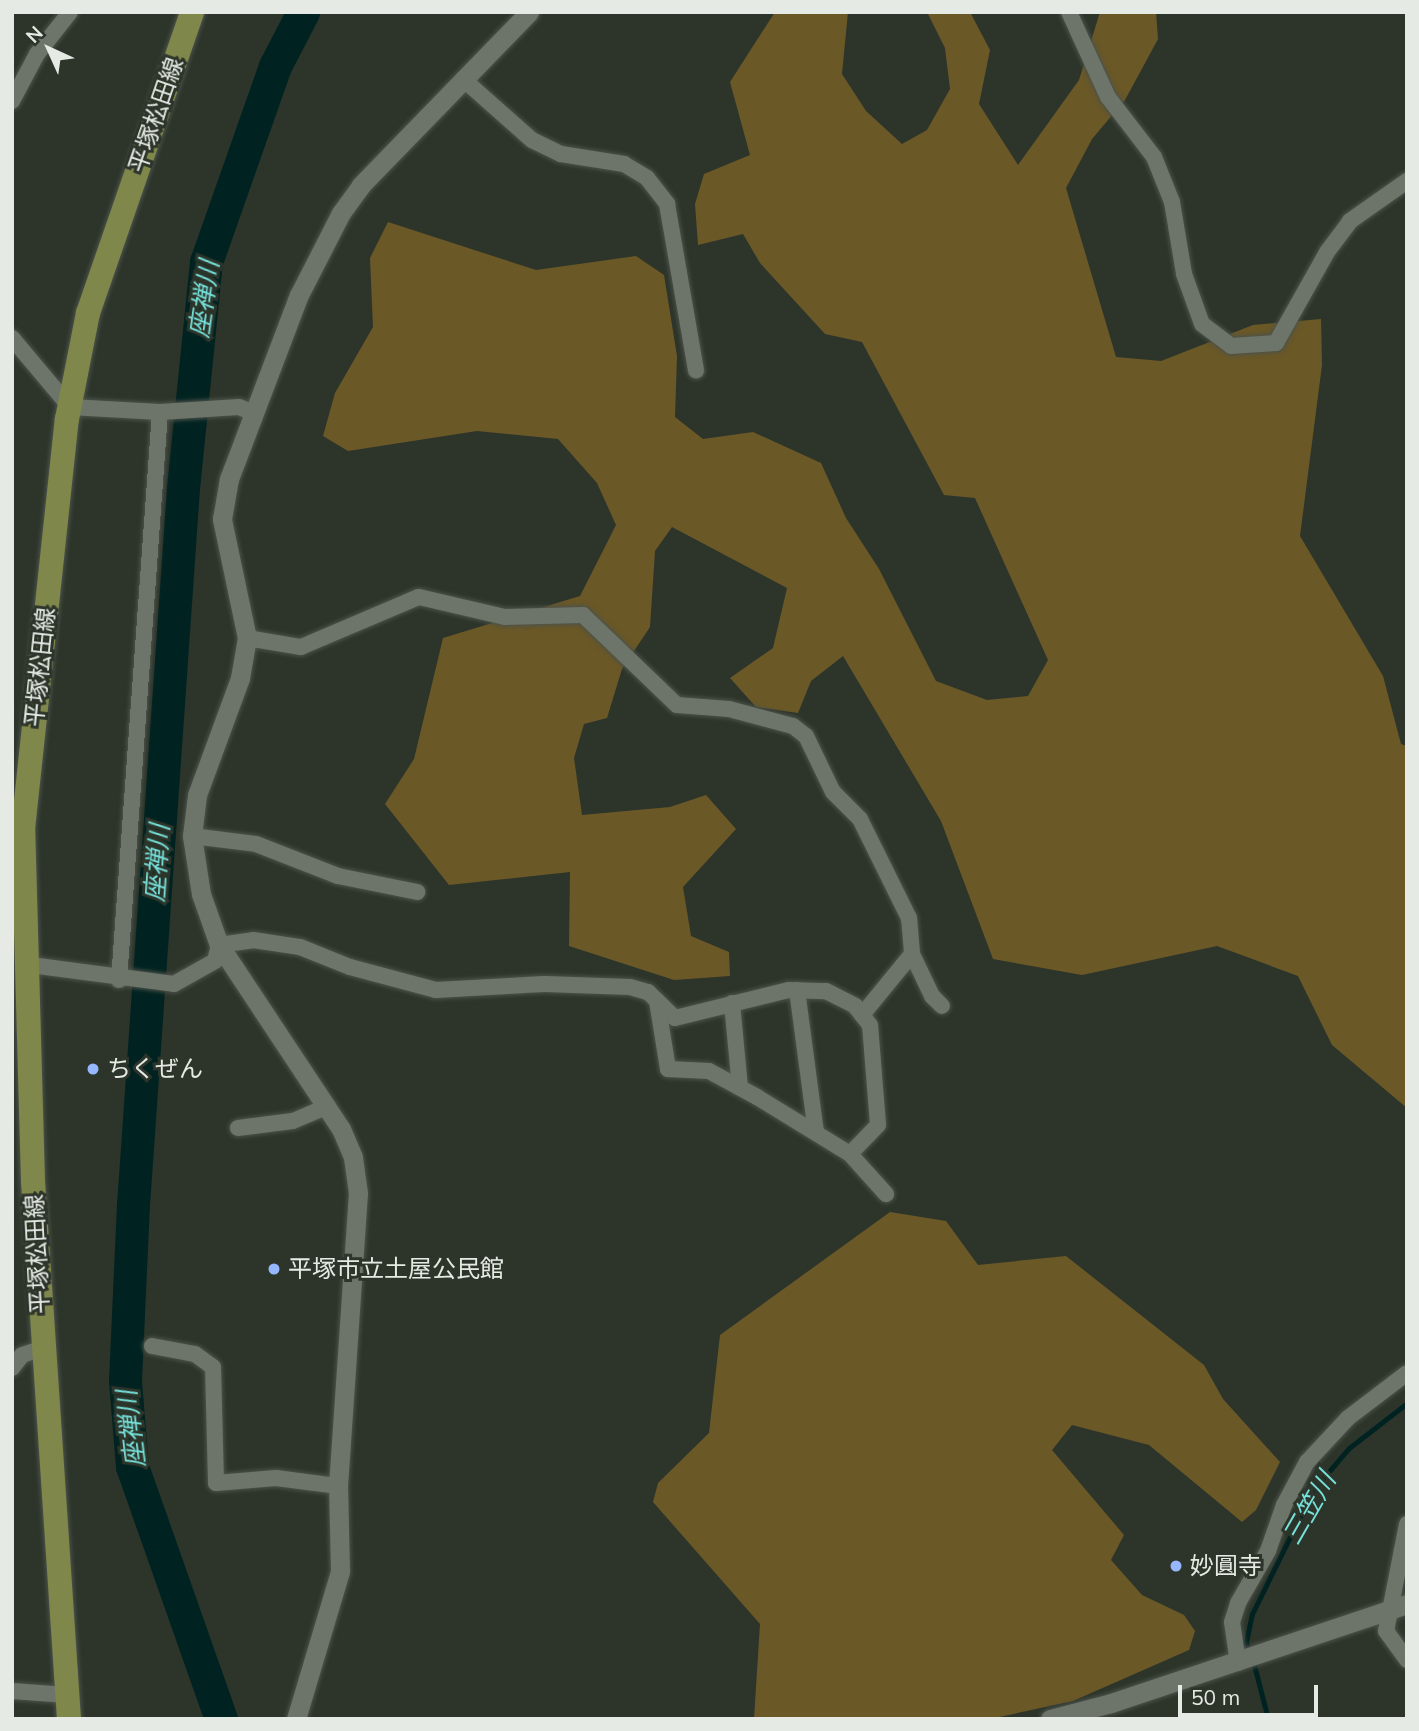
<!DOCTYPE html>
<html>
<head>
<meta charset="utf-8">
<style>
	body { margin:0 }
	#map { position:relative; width:1419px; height:1731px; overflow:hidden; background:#2d352b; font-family:Mulish,"Noto Sans JP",sans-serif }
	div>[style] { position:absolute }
	.forest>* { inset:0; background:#6b5827 }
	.stream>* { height:5px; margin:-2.5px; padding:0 2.5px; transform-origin:2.5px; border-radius:2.5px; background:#002321 }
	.river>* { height:33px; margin:-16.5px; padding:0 16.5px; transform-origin:16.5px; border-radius:16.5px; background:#002321 }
	.roads { filter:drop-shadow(0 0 2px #4c524a) drop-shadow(0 0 2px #4c524a) }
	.minor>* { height:16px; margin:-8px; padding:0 8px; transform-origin:8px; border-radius:8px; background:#6d756a }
	.tertiary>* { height:19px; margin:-9.5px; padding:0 9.5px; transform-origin:9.5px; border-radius:9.5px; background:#6d756a }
	.primary>* { height:24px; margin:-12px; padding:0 12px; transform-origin:12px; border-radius:12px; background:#80874b }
	.dots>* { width:19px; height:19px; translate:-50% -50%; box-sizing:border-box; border:4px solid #2d352b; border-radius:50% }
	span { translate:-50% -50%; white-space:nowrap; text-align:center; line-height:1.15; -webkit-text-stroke:6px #2d352b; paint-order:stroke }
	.street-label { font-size:24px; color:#e5eae4 }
	.poi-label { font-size:24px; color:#e5eae4 }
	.left { translate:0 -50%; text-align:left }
	.water-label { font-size:26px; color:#75e1da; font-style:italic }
	.frame { position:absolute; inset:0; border:14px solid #e5eae4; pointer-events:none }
	.north { position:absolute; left:14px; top:14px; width:70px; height:70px; -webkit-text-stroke:5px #2d352b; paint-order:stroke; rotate:315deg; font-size:19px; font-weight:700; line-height:28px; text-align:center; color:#e5eae4 }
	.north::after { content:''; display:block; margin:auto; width:24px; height:32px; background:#e5eae4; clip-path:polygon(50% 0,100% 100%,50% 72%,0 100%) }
	.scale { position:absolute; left:1178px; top:1685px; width:140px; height:32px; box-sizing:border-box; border:4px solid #e5eae4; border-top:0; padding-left:9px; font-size:21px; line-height:24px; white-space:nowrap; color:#e5eae4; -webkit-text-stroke:5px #2d352b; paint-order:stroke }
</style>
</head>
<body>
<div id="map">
	<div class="forest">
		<i style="clip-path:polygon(775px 12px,848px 12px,842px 74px,866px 111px,902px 144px,927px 130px,950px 89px,945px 48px,927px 12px,970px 12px,990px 50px,979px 104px,1018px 165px,1079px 80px,1100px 12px,1156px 12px,1158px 39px,1125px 100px,1092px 139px,1066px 188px,1116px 357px,1161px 361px,1253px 325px,1321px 319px,1322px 365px,1300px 536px,1383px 676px,1401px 744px,1407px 746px,1407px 1108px,1332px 1045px,1298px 976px,1217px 946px,1082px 975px,993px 959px,941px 821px,843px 656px,811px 681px,798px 713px,756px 707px,730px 678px,773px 648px,787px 588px,672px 527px,655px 551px,650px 627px,622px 669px,607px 718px,584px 724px,574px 758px,582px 815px,670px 807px,706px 795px,736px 829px,683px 887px,691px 936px,729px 952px,730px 976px,674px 980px,569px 946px,570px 872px,449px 885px,385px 804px,414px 759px,443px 638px,580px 596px,616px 525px,597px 483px,558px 439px,477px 431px,348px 451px,323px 436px,335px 393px,373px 327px,370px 258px,388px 222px,536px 270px,636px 256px,664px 275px,677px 356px,675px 417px,703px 439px,753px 432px,821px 463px,846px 518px,879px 569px,936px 681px,987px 700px,1028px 696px,1048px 660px,975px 498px,944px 495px,862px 342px,825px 334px,760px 263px,743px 234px,698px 245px,695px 204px,704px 174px,750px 155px,730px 82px)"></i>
		<i style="clip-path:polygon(890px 1212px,946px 1221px,978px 1265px,1066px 1256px,1204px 1365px,1223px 1399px,1280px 1462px,1256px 1510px,1242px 1522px,1149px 1445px,1072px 1425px,1052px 1450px,1124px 1535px,1111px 1560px,1142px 1595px,1184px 1615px,1195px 1631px,1189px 1650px,1073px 1701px,990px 1719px,754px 1719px,760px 1624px,653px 1502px,658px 1483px,709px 1433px,720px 1335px)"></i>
	</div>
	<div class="stream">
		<i style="left:1249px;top:1652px;width:10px;rotate:-107deg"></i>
		<i style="left:1246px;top:1642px;width:29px;rotate:-78deg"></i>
		<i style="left:1252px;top:1614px;width:138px;rotate:-63.8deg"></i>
		<i style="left:1313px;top:1490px;width:55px;rotate:-49.4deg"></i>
		<i style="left:1349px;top:1448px;width:73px;rotate:-37.8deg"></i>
		<i style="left:1253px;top:1661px;width:60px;rotate:75.5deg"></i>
	</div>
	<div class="river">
		<i style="left:221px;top:1719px;width:268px;rotate:-109.4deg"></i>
		<i style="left:132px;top:1466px;width:86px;rotate:-94.7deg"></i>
		<i style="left:125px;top:1380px;width:175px;rotate:-87.4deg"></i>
		<i style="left:133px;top:1205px;width:719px;rotate:-86.01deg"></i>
		<i style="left:183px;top:488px;width:227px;rotate:-84.2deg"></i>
		<i style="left:206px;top:262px;width:208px;rotate:-70.6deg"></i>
		<i style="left:275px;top:66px;width:61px;rotate:-62.6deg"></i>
	</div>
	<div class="roads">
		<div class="minor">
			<i style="left:1069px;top:12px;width:94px;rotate:65.4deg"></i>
			<i style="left:1108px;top:97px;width:76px;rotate:52.5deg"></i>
			<i style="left:1154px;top:157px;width:48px;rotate:68.2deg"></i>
			<i style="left:1172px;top:202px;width:73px;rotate:80.5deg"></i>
			<i style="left:1184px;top:274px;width:53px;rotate:70.2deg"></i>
			<i style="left:1202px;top:324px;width:36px;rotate:37deg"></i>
			<i style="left:1231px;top:346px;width:45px;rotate:-3.8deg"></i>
			<i style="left:1276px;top:343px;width:104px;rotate:-60.7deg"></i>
			<i style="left:1327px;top:252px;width:39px;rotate:-53deg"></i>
			<i style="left:1350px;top:221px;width:70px;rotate:-35.1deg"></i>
			<i style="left:463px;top:79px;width:92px;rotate:41.5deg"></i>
			<i style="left:532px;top:140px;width:32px;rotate:26deg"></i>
			<i style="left:561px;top:154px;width:64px;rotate:9deg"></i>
			<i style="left:624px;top:164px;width:27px;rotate:31deg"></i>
			<i style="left:647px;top:178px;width:33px;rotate:52deg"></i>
			<i style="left:667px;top:204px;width:169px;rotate:80.1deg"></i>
			<i style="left:12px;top:101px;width:53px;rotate:-62deg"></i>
			<i style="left:37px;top:54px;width:53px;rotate:-51.8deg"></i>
			<i style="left:12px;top:338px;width:90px;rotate:50deg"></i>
			<i style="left:70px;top:407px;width:90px;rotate:3.2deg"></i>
			<i style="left:160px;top:412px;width:79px;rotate:-3.6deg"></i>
			<i style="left:239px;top:407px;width:16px;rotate:22deg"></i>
			<i style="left:247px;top:638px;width:55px;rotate:9.5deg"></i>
			<i style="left:301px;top:647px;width:128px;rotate:-23deg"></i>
			<i style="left:419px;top:597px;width:88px;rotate:13.1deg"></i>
			<i style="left:505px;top:617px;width:78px;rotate:-1.5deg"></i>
			<i style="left:583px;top:615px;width:130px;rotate:43.8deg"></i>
			<i style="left:677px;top:705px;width:52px;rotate:4.4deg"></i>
			<i style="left:729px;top:709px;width:66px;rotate:14.9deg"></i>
			<i style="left:793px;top:726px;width:16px;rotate:38deg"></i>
			<i style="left:806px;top:736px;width:62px;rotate:64.3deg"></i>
			<i style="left:833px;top:792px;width:38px;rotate:45deg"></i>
			<i style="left:860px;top:819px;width:110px;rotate:63.7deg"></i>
			<i style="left:909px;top:918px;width:36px;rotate:85deg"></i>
			<i style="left:912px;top:954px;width:47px;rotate:64.5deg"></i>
			<i style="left:932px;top:996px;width:14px;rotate:45deg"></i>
			<i style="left:192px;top:836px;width:64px;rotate:7.1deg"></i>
			<i style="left:256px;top:844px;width:88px;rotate:21.3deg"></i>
			<i style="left:338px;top:876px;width:81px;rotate:11.4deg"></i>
			<i style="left:23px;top:964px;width:152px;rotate:7.5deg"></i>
			<i style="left:174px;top:984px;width:47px;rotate:-29.3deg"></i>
			<i style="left:215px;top:961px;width:16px;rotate:-76deg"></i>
			<i style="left:219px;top:945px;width:34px;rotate:-8deg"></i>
			<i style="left:253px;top:940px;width:48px;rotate:8.5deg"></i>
			<i style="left:300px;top:947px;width:54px;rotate:21.8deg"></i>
			<i style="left:350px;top:967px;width:89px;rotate:15deg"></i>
			<i style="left:436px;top:990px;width:109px;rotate:-3.2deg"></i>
			<i style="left:545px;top:984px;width:85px;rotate:2deg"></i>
			<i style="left:630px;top:987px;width:19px;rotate:16deg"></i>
			<i style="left:648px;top:992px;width:37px;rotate:44deg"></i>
			<i style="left:675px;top:1018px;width:117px;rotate:-13.8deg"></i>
			<i style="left:789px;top:990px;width:37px;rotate:2deg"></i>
			<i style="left:826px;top:991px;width:33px;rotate:27deg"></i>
			<i style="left:855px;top:1006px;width:24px;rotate:52deg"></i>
			<i style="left:870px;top:1025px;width:100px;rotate:85.4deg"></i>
			<i style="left:878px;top:1125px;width:40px;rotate:134deg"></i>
			<i style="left:119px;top:980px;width:569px;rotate:-85.87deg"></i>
			<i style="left:797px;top:990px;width:144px;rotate:82.4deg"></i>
			<i style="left:657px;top:1001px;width:69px;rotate:80.8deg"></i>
			<i style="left:668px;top:1069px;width:41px;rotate:2.8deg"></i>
			<i style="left:709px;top:1071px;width:55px;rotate:28.4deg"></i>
			<i style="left:757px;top:1097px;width:109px;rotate:31.5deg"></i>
			<i style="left:850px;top:1154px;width:54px;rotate:48deg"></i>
			<i style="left:732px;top:1003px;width:85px;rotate:84.6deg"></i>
			<i style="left:862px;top:1015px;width:79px;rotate:-50.7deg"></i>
			<i style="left:238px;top:1128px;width:55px;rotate:-7.3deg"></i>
			<i style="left:293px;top:1121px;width:38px;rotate:-23deg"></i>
			<i style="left:152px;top:1346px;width:44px;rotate:10.5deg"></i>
			<i style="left:195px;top:1354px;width:22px;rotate:36deg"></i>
			<i style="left:213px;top:1367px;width:116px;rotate:88.5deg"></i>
			<i style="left:216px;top:1483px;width:60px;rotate:-4.8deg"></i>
			<i style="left:276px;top:1478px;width:63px;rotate:7.4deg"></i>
			<i style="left:12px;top:1368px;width:16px;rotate:-52deg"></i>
			<i style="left:22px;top:1355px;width:22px;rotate:-18deg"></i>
			<i style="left:1407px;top:1524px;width:109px;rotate:101.1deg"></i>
			<i style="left:1386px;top:1631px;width:36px;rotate:54deg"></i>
			<i style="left:1238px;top:1663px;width:41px;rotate:-98.3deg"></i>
			<i style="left:1232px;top:1622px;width:20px;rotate:-72deg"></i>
			<i style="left:1238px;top:1603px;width:60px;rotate:-60deg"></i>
			<i style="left:1268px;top:1551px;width:49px;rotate:-70.8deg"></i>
			<i style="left:1284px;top:1505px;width:49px;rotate:-61.9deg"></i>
			<i style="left:1307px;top:1462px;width:60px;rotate:-47deg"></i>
			<i style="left:1348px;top:1418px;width:74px;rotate:-37.3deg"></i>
			<i style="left:12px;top:1691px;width:55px;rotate:4.2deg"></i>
		</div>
		<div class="tertiary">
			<i style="left:296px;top:1719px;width:154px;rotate:-73.4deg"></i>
			<i style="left:340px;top:1571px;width:85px;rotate:-91.3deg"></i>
			<i style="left:338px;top:1486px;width:294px;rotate:-86.1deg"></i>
			<i style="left:358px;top:1193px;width:36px;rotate:-98deg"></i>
			<i style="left:353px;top:1157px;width:30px;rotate:-113deg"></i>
			<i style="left:341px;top:1129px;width:221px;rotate:-123.5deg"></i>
			<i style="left:219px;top:945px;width:54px;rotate:-109.4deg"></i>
			<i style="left:201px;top:894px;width:59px;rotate:-98.8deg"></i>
			<i style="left:192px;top:836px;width:41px;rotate:-83deg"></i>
			<i style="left:197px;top:795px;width:125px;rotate:-69.8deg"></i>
			<i style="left:240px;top:678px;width:41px;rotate:-80.1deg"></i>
			<i style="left:247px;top:638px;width:122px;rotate:-101.9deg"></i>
			<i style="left:222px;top:519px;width:41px;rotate:-80.1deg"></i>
			<i style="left:229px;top:479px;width:197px;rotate:-69.2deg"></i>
			<i style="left:299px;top:295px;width:92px;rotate:-62.9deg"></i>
			<i style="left:341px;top:213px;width:34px;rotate:-54deg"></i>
			<i style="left:361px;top:185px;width:241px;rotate:-45.8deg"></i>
			<i style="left:1050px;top:1719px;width:63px;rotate:-14.7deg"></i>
			<i style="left:1111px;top:1703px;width:312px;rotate:-18.5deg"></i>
		</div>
		<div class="primary">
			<i style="left:69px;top:1719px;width:539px;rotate:-93.83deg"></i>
			<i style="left:33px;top:1181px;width:352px;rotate:-91.6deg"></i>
			<i style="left:23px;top:829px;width:412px;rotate:-83.9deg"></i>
			<i style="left:67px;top:419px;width:108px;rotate:-78.8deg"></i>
			<i style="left:88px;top:313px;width:318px;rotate:-70.9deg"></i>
		</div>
	</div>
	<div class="dots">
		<i style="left:93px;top:1069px;background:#96b6fd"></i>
		<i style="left:274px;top:1269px;background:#96b6fd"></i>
		<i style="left:1176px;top:1566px;background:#96b6fd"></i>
	</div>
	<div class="street-label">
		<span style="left:156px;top:115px;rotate:-71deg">平塚松田線</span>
		<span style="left:40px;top:667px;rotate:-84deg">平塚松田線</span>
		<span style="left:37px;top:1254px;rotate:-93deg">平塚松田線</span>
	</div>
	<div class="poi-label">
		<span class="left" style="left:107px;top:1069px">ちくぜん</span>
		<span class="left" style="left:288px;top:1269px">平塚市立土屋公民館</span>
		<span class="left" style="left:1190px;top:1566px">妙圓寺</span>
	</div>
	<div class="water-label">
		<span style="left:204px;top:299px;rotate:-82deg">座禅川</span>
		<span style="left:157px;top:863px;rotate:-86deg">座禅川</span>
		<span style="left:131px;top:1429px;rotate:-97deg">座禅川</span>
		<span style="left:1309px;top:1508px;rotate:-60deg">三笠川</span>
	</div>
	<div class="frame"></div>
	<div class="north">N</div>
	<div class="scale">50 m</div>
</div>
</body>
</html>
